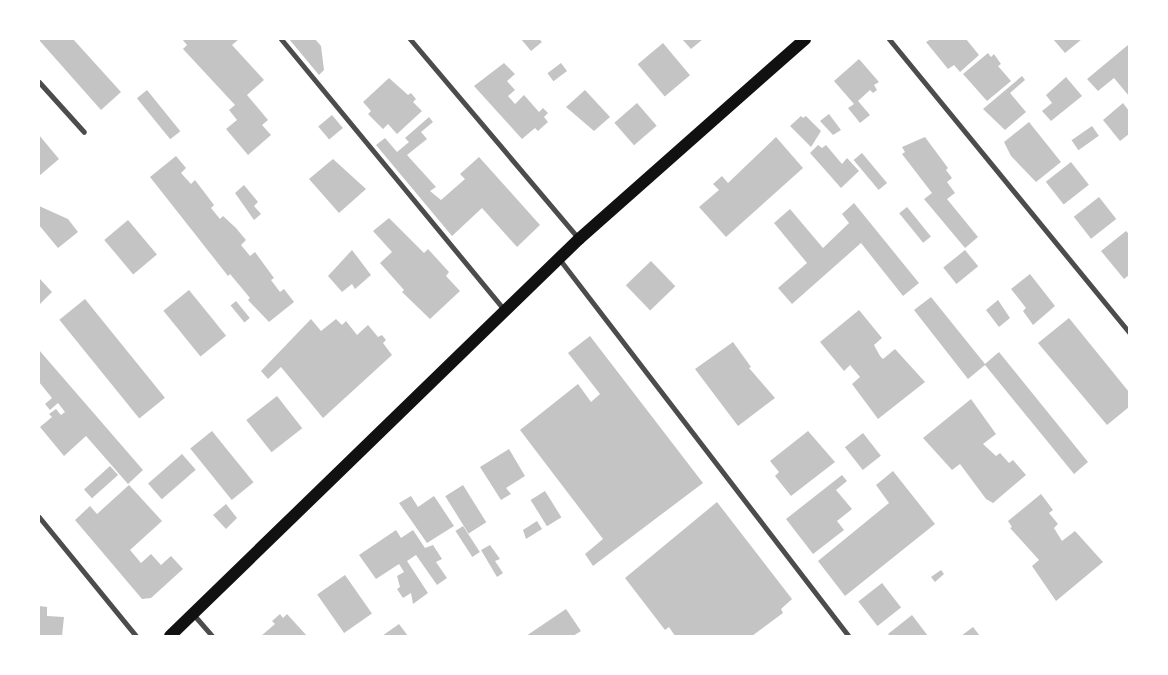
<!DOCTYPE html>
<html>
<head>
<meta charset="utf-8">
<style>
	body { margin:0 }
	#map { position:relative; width:1168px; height:675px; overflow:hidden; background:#fff; font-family:"Nunito Sans",sans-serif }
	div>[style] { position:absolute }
	.building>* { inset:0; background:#c4c4c4; transform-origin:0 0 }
	.minor>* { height:5px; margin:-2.5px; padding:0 2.5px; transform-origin:2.5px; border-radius:2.5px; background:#4c4c4c }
	.primary>* { height:12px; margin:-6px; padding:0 6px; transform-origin:6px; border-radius:6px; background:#111 }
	span { translate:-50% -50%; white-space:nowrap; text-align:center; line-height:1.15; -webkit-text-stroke:5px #fff; paint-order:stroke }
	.frame { position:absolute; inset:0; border:40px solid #fff; pointer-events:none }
</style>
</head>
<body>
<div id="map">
	<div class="building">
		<i style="clip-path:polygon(73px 39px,121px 92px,101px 110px,39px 40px)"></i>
		<i style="clip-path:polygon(182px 39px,239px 39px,232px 45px,264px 80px,247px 95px,268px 120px,262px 125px,271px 135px,248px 155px,226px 129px,237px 120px,229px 110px,235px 105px,183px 49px,187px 45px)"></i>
		<i style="clip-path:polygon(289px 39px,315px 39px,321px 46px,324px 70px,319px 75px)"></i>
		<i style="clip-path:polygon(521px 39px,539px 39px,542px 42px,531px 51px)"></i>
		<i style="clip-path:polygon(682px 39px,703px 39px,691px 49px)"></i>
		<i style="clip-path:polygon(931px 39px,966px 39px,979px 55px,960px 72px,954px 65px,948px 69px,926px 42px)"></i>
		<i style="clip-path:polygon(1053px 39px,1082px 39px,1065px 53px)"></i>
		<i style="left:663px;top:43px;width:42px;height:33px;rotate:50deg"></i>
		<i style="clip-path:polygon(1128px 45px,1129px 96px,1114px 78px,1098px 91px,1087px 79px)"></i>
		<i style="clip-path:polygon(988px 53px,991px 57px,994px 54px,1001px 64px,998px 66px,1011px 81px,987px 101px,963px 74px)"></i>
		<i style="clip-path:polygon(859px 59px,879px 82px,874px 85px,877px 90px,873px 93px,870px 90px,858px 101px,870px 115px,860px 123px,848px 108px,854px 104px,834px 81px)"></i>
		<i style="clip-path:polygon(504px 63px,515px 74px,507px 81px,515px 90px,508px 96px,515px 104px,524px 95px,539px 112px,543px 108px,548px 113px,544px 117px,548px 122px,538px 131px,535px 128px,522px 139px,474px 86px)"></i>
		<i style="left:561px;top:63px;width:10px;height:17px;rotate:53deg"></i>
		<i style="clip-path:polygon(1022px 76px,1025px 80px,1010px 93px,1026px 112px,1005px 130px,983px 109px)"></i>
		<i style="clip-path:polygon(1066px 77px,1082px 96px,1051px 121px,1042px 111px,1052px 103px,1046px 95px)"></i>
		<i style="clip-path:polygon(389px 78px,408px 95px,411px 93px,416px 99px,413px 102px,422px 111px,397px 134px,388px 124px,383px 129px,368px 114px,371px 111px,363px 102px)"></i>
		<i style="left:147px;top:90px;width:53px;height:13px;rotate:51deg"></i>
		<i style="clip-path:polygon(585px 90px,610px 117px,594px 131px,566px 107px)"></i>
		<i style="left:637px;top:103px;width:30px;height:30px;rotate:49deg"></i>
		<i style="clip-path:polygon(1123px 103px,1129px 111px,1129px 134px,1120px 141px,1103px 120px)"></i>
		<i style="clip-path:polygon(829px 114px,841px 130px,833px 135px,820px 121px)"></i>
		<i style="left:332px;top:115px;width:17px;height:18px;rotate:50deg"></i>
		<i style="clip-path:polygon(801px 116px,803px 118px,806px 116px,821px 131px,811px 147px,790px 126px)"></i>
		<i style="clip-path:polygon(429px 117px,433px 122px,421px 132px,427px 139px,407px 155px,436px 187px,430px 191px,441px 200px,465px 179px,460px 174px,479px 157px,540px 225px,517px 247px,482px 208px,452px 236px,376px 145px,385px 138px,397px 152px,409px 142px,405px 138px)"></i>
		<i style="clip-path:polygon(1029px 122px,1061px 162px,1036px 182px,1011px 156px,1004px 142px)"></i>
		<i style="left:1092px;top:126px;width:12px;height:25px;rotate:55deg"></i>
		<i style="clip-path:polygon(39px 135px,59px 159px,39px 176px)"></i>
		<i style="clip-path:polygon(776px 137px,803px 168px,726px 237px,699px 207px,719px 190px,713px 184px,722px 176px,728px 183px)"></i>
		<i style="clip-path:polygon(925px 137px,948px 168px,946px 170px,952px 178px,947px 182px,955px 193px,947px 199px,978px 237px,965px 248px,924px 199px,932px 193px,902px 154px,905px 152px,902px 147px)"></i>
		<i style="clip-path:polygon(818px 145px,822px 148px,826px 145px,842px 164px,847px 158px,859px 171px,841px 188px,810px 153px)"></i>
		<i style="left:862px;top:153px;width:39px;height:11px;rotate:50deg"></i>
		<i style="clip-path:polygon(176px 156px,186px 168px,181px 173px,191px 184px,195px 180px,214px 205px,211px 208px,220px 219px,223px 216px,236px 228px,246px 240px,241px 245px,250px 256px,255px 252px,274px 278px,271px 280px,280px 292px,284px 289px,294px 302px,269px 322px,248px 300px,250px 298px,230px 274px,228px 276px,150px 177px)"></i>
		<i style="clip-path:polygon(333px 159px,366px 189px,339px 213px,309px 179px)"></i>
		<i style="left:1071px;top:162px;width:29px;height:32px;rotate:52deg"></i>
		<i style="clip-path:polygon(244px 185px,258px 202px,254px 206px,261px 214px,254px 220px,235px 193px)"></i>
		<i style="left:1099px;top:197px;width:28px;height:32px;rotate:52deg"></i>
		<i style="clip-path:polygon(854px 203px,919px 283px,903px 296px,861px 243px,792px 304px,778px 288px,807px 263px,774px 223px,790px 209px,823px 248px,849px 223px,842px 214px)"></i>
		<i style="clip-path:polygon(39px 206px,68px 219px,78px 232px,58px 248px,39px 225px)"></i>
		<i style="left:907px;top:207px;width:38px;height:10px;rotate:51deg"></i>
		<i style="clip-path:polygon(389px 218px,424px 253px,428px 249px,449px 272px,446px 276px,460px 291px,430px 319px,402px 292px,404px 290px,380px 263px,392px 252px,373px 231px)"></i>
		<i style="left:128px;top:220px;width:45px;height:31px;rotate:50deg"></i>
		<i style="clip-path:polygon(1126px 231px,1129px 234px,1129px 275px,1124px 279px,1101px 251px)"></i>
		<i style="clip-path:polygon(352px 250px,371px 275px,355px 289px,352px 284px,342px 292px,328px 276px)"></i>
		<i style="left:965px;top:250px;width:21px;height:28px;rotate:51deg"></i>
		<i style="left:651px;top:261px;width:35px;height:35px;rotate:46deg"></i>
		<i style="clip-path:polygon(1030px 274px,1055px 306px,1033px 325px,1023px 311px,1026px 308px,1011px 289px)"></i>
		<i style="clip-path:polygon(39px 278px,52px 292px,39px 305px)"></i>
		<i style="left:189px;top:290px;width:59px;height:33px;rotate:51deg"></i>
		<i style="clip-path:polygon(931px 297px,985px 364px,999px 352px,1088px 462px,1074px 474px,985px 365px,968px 379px,914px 310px)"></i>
		<i style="left:85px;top:299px;width:127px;height:33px;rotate:51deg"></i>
		<i style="clip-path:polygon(998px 300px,1010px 318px,999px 327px,986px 310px)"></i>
		<i style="left:236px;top:301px;width:22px;height:7px;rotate:51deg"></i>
		<i style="clip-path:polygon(859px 310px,882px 338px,874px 345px,880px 356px,883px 359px,895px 349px,925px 382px,878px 419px,852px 384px,860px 377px,850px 365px,844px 371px,820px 342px)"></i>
		<i style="clip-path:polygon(1069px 318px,1129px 392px,1129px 407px,1107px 425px,1038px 343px)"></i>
		<i style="clip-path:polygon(311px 319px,321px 331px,336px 319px,342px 325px,346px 321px,357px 335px,368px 325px,378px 337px,382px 335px,386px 340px,383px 343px,392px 355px,323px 418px,281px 367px,268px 379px,261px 371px)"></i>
		<i style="clip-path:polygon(590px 336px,703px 483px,593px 566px,585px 554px,603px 539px,520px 430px,578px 384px,591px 402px,600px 394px,568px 353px)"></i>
		<i style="clip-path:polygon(733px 342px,751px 367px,749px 368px,775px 398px,738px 426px,695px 369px)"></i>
		<i style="clip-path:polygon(39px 350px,143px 470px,128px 484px,86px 436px,64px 456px,40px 427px,52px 417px,49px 414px,56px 409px,61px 415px,65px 412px,58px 403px,50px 410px,45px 404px,52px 398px,39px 382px)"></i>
		<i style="left:277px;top:396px;width:41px;height:39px;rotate:52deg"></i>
		<i style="clip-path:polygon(971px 399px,996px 434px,983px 444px,996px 456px,1000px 453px,1009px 463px,1013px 460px,1026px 475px,993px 503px,986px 499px,960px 464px,952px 470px,923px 438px)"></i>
		<i style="left:212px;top:431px;width:66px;height:28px;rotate:51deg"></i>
		<i style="clip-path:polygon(808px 431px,835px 462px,791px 496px,775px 476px,779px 472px,770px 461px)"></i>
		<i style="left:863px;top:433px;width:29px;height:23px;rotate:52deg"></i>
		<i style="clip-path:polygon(509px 449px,525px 476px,506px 488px,511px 494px,501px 500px,480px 467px)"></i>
		<i style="left:182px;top:454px;width:21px;height:45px;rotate:49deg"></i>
		<i style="left:110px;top:466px;width:12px;height:35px;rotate:48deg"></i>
		<i style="clip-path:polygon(893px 471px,935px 524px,845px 596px,818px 561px,889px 503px,876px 485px)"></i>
		<i style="clip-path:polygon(842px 475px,847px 481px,836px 490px,852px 509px,837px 521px,844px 530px,813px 554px,786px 519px)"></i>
		<i style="clip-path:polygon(129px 485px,162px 521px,130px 550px,141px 563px,151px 554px,161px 565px,171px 556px,183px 569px,151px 598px,142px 599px,75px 520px,90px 506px,97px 514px)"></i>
		<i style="left:463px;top:485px;width:44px;height:21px;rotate:58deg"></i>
		<i style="left:545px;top:491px;width:31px;height:17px;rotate:58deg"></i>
		<i style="clip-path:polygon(1041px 494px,1053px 510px,1049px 513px,1058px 524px,1054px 528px,1062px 541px,1075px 531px,1103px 562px,1056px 601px,1032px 566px,1039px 560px,1010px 528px,1012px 527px,1008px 521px)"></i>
		<i style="clip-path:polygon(411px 496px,418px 507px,434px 496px,454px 526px,427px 543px,399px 503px)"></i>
		<i style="clip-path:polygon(717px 502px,792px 599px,781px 609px,783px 613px,752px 636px,675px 636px,669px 627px,665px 630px,625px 578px)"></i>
		<i style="clip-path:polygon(226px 504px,237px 518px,226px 529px,213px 515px)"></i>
		<i style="clip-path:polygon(537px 521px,542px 529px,526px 539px,523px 530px)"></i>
		<i style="left:463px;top:526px;width:31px;height:9px;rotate:57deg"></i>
		<i style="clip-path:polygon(396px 530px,401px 538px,413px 530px,425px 548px,433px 545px,442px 559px,436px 562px,447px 578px,437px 585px,416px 555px,407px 561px,428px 593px,413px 604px,411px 593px,403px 598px,397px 589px,400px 587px,397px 576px,404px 572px,399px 564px,376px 579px,359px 555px)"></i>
		<i style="clip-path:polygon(490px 545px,500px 559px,495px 561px,503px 573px,497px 577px,481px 550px)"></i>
		<i style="clip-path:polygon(941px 570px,944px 574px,935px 582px,931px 577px)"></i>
		<i style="left:345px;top:575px;width:47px;height:34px;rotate:55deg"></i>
		<i style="left:882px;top:583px;width:31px;height:30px;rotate:52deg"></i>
		<i style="clip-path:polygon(39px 606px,47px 607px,47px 616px,64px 617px,62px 636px,39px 636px)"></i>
		<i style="clip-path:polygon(566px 609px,581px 631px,573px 636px,526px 636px)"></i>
		<i style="clip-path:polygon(280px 614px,283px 618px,287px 614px,307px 636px,261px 636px,275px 624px,272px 621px)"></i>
		<i style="clip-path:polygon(912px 615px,928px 636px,890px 636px,888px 634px)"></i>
		<i style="clip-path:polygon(399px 624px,408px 636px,382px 636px)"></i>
		<i style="clip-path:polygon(973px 627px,980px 636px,961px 636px)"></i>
	</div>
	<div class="minor">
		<i style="left:281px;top:39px;width:351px;rotate:50.5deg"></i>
		<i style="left:410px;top:39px;width:262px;rotate:49.8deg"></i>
		<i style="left:889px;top:39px;width:379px;rotate:50.7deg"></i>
		<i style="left:39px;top:82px;width:67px;rotate:48deg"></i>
		<i style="left:560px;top:260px;width:474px;rotate:52.5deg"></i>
		<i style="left:39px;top:517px;width:154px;rotate:50.8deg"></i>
		<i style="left:193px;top:614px;width:29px;rotate:49deg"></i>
	</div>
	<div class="primary">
		<i style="left:170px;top:636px;width:570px;rotate:-44.15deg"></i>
		<i style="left:579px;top:239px;width:302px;rotate:-41.5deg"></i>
	</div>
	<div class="frame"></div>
</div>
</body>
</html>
